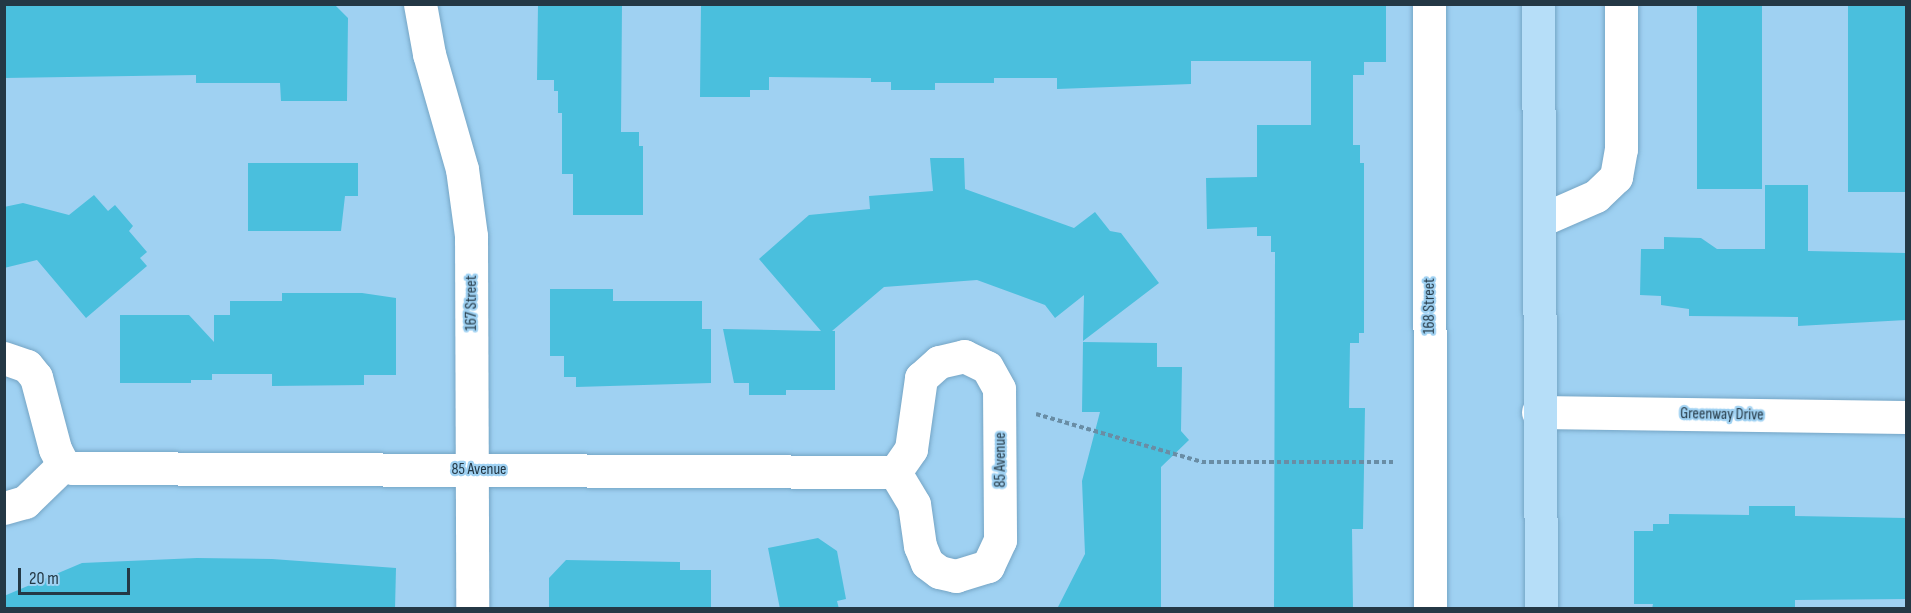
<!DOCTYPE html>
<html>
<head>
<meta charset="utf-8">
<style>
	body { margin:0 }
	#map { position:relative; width:1911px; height:613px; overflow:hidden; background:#9fd1f2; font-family:"Sofia Sans Condensed",sans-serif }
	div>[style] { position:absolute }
	.building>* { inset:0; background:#4abfdd; transform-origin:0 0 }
	.path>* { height:4px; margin-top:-2px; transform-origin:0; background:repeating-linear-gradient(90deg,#698da5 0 4.5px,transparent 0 7.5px) }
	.roads { filter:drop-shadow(0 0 2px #75a5c5) drop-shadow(0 0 2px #75a5c5) }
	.minor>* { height:33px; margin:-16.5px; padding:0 16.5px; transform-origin:16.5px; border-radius:16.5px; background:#fff }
	.major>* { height:33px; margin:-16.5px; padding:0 16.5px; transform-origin:16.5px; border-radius:16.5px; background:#b6def8 }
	span { translate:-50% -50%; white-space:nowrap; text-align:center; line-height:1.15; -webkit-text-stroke:4.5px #9fd1f2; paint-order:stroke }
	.street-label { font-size:16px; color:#243845 }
	.frame { position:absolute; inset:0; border:6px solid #243845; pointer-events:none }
	.scale { position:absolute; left:18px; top:568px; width:112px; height:27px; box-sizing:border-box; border:3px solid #243845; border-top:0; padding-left:8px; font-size:18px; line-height:21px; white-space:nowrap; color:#243845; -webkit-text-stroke:4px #9fd1f2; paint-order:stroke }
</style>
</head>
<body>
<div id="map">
	<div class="building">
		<i style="clip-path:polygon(67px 4px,334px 4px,348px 18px,347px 101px,281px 101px,280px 83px,196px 83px,196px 75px,4px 78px,4px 5px)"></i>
		<i style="clip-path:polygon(538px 4px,622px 4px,621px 132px,639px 132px,639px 146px,643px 146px,643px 215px,573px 215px,573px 174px,562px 174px,562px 113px,558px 113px,558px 91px,554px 91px,554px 80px,537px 80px)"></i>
		<i style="clip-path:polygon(701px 4px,1386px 4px,1386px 62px,1364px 62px,1364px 75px,1353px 75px,1353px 145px,1360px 145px,1360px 163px,1364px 163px,1364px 333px,1359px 333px,1359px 343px,1350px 343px,1349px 408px,1365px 408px,1363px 529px,1352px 529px,1353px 609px,1274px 609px,1275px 252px,1271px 252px,1271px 236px,1257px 236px,1257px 227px,1207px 229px,1206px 178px,1257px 177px,1257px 125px,1311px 125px,1311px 61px,1191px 61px,1191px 84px,1057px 89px,1057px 78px,994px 78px,994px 83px,935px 83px,935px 90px,891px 90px,891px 82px,871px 82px,871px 78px,769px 77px,769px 90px,750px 90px,750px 97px,700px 97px)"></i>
		<i style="left:1697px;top:4px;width:65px;height:185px"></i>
		<i style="left:1848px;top:4px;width:58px;height:188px"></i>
		<i style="clip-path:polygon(930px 158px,964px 158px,965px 189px,1074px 228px,1095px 212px,1110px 231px,1121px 233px,1159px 283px,1083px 341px,1084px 295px,1055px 318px,1045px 305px,977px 280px,884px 287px,832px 331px,835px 331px,835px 390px,786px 390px,786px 395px,749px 395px,749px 383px,734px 383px,723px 329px,821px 331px,759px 259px,809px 215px,870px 209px,869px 196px,933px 191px)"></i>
		<i style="clip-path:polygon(248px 163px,358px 163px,358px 196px,345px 196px,341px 231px,248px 231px)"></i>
		<i style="clip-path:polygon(1765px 185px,1808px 185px,1808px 251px,1906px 253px,1906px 320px,1798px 326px,1798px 317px,1689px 316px,1689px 309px,1661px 305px,1661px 296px,1640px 295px,1641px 249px,1664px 249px,1664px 237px,1701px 238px,1717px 249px,1765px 249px)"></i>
		<i style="clip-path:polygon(94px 195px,108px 211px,115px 205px,133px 226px,129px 231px,147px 252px,140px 258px,147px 266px,86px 318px,37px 260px,4px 268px,4px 207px,23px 203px,69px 215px)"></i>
		<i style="clip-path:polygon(550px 289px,613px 289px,613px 301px,702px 301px,702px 329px,711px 329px,711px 383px,576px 387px,576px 377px,564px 377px,564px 356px,550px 356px)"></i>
		<i style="clip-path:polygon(282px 293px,362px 293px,396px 298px,396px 375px,364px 375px,364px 385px,272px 386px,272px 374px,212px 374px,212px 380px,191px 380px,191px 383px,120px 383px,120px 315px,189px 315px,214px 342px,214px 315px,230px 315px,230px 301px,282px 301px)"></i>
		<i style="clip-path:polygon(1083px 342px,1157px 343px,1157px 367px,1182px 367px,1181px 431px,1189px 440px,1161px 467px,1161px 609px,1057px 609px,1085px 554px,1082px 481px,1100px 412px,1082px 412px)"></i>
		<i style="clip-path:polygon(1749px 506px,1795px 506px,1795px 516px,1906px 518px,1906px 599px,1795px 600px,1795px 609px,1652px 609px,1653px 604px,1634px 604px,1634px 531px,1653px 531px,1653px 524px,1669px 524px,1669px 514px,1749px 515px)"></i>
		<i style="clip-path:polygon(818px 538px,837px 551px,846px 599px,837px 601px,839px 609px,780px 609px,768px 548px)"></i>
		<i style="clip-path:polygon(197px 558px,272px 559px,396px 568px,395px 609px,4px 609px,4px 596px,82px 563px)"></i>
		<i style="clip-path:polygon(566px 560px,680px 562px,680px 570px,711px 570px,711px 609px,549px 609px,549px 578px)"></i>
	</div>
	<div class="path">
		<i style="left:1036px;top:414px;width:173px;rotate:16.1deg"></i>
		<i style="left:1202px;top:462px;width:191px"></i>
	</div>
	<div class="roads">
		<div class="minor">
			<i style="left:420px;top:4px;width:51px;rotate:79.8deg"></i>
			<i style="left:429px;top:54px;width:120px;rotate:74deg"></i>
			<i style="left:462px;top:169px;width:68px;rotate:82.3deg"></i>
			<i style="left:471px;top:236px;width:372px;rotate:89.8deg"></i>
			<i style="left:1429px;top:4px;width:604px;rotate:89.91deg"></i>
			<i style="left:1539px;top:221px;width:62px;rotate:-23.7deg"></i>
			<i style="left:1596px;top:196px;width:28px;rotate:-44deg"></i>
			<i style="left:1616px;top:177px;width:28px;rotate:-80deg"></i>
			<i style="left:1621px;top:149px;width:145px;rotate:-90deg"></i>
			<i style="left:964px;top:356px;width:25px;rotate:26deg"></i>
			<i style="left:987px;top:367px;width:25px;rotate:61deg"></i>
			<i style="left:999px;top:389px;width:151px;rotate:89.6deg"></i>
			<i style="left:1000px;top:540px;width:29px;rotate:115deg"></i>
			<i style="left:988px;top:566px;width:34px;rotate:163deg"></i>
			<i style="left:956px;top:576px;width:17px;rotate:-167deg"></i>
			<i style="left:939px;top:572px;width:15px;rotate:-143deg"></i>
			<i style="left:927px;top:563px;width:18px;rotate:-112deg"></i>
			<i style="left:920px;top:546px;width:42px;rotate:-98.1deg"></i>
			<i style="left:914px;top:504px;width:37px;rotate:-121deg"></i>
			<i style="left:895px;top:472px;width:28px;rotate:-55deg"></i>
			<i style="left:911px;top:449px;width:72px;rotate:-82deg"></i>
			<i style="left:921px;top:378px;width:24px;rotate:-42deg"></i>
			<i style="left:939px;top:362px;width:26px;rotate:-13deg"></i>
			<i style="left:4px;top:358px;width:24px;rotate:19deg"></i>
			<i style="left:27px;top:366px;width:14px;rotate:51deg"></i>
			<i style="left:36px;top:377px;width:74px;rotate:75.2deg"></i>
			<i style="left:55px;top:449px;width:18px;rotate:63deg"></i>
			<i style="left:63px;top:465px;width:10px;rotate:17deg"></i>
			<i style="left:73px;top:468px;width:822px;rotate:0.28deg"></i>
			<i style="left:1538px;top:412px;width:368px;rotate:0.8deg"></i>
			<i style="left:4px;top:508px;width:22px;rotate:-16deg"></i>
			<i style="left:25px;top:502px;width:53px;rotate:-44.2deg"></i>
		</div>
		<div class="major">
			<i style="left:1538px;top:4px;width:604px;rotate:89.72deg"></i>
		</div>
	</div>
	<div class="street-label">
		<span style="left:472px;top:303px;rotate:-90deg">167 Street</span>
		<span style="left:1430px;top:306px;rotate:-90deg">168 Street</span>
		<span style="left:1722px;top:415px;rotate:1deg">Greenway Drive</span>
		<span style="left:1001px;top:460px;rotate:-90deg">85 Avenue</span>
		<span style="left:479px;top:470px">85 Avenue</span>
	</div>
	<div class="frame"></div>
	<div class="scale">20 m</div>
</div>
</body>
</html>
